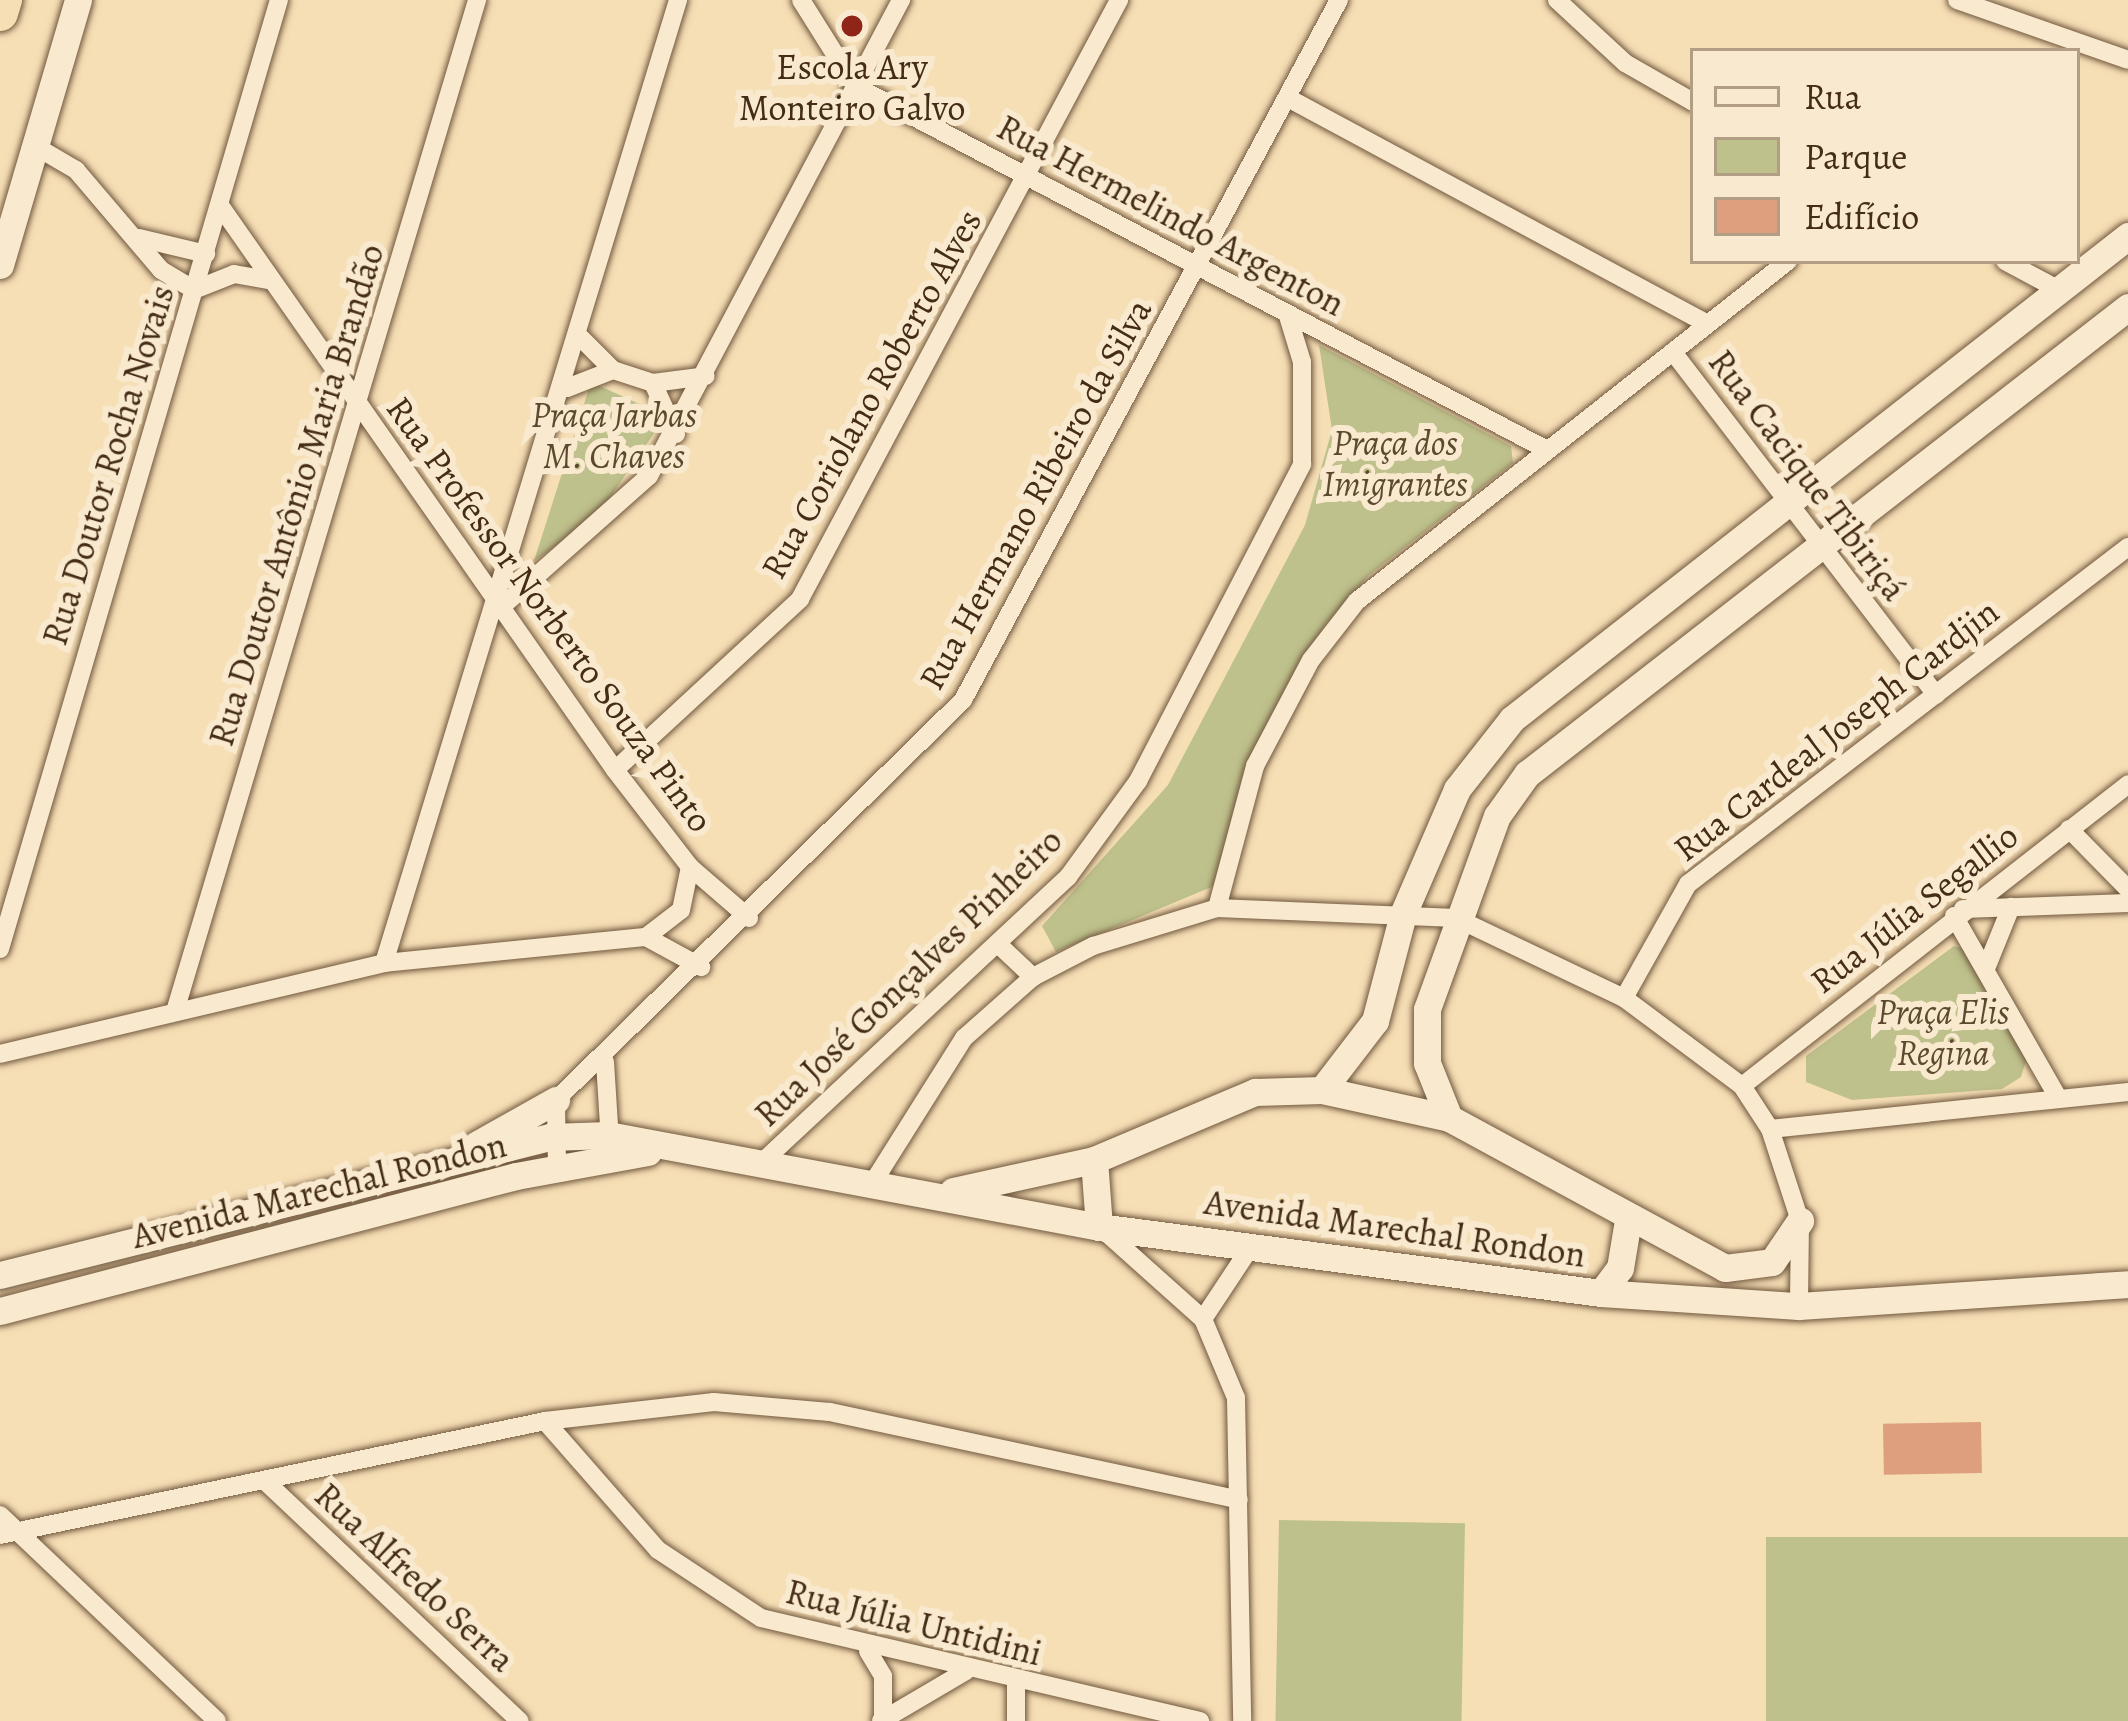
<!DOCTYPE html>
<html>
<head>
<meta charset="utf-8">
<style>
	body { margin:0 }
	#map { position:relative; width:2128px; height:1721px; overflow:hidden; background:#f6deb5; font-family:Alegreya,serif }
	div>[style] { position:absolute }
	.green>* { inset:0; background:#bec18c; transform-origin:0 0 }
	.building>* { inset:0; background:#dd9f7d; transform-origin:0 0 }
	.roads { filter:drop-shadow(0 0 3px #71583e) drop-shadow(0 0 3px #71583e) }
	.street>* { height:18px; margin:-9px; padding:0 9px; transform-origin:9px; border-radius:9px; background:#f9eacf }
	.secondary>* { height:27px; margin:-13.5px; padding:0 13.5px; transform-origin:13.5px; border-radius:13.5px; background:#f9eacf }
	.highway>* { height:36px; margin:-18px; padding:0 18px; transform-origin:18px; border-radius:18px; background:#f6deb5 }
	.dots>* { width:33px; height:33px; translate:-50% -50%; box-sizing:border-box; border:6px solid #f9eacf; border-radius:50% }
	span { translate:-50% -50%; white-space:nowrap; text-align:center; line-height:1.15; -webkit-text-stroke:12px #f9eacf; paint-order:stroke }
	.poi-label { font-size:36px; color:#452c16 }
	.street-label { font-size:36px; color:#452c16 }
	.park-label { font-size:36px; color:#5d4a2e; font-style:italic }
	.legend { position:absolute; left:1690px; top:48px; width:390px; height:216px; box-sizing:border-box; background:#f9eacf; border:3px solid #b19e85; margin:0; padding:15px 21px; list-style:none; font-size:36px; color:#452c16 }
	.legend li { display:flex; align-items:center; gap:24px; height:60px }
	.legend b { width:60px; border:3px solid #b19e85 }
</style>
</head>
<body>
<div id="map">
	<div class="green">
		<i style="clip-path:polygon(1319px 345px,1511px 446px,1513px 463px,1368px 576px,1324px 627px,1255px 752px,1221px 883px,1056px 952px,1042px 926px,1168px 785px,1305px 525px,1332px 430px)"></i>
		<i style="clip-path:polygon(591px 382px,666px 416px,595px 519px,534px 561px)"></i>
		<i style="clip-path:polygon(1954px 946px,1975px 952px,2029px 1051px,2021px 1077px,2002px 1089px,1852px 1100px,1806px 1082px,1806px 1056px)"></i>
		<i style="left:1279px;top:1520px;width:186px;height:201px;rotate:1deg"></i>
		<i style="left:1766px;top:1537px;width:362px;height:184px"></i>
	</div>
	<div class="building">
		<i style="left:1981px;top:1422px;width:51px;height:98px;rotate:89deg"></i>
	</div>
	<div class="roads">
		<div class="street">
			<i style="left:801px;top:0;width:102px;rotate:57.9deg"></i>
			<i style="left:855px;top:86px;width:782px;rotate:27.74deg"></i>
			<i style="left:1557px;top:0;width:93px;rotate:42.8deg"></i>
			<i style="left:1625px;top:63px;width:78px;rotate:29.8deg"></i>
			<i style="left:1957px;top:0;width:181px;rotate:19.3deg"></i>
			<i style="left:1288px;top:98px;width:475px;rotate:28.3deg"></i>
			<i style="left:35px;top:146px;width:48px;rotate:30.3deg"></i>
			<i style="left:76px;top:170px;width:131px;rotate:49.6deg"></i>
			<i style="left:161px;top:270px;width:39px;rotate:31deg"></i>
			<i style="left:194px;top:290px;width:43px;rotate:-21.8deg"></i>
			<i style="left:234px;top:274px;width:34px;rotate:10deg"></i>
			<i style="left:221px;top:207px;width:687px;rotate:55.01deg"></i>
			<i style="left:615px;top:770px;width:123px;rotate:52.3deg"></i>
			<i style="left:690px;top:867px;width:78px;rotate:40.8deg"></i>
			<i style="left:139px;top:238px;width:69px;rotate:13.4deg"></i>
			<i style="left:2005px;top:261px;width:64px;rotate:28.2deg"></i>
			<i style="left:581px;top:338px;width:45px;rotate:45deg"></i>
			<i style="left:613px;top:370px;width:42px;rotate:18deg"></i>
			<i style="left:653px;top:383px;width:53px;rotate:-7.5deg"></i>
			<i style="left:1673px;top:352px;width:432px;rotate:52.5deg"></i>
			<i style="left:653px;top:383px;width:56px;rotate:65.7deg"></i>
			<i style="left:567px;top:388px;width:49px;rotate:-21.4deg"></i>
			<i style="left:499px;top:609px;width:200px;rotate:-41.6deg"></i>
			<i style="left:649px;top:476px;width:539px;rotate:-62.1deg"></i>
			<i style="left:615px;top:770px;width:252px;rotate:-42.7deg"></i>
			<i style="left:800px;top:599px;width:679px;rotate:-61.96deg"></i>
			<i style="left:2069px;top:829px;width:84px;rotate:45.5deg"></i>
			<i style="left:1217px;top:908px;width:147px;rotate:-75deg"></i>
			<i style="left:1255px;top:766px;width:120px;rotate:-62.2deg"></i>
			<i style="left:1311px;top:660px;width:75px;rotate:-52.1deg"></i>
			<i style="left:1357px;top:601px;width:549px;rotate:-38.27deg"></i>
			<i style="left:1963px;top:909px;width:165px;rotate:-2.1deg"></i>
			<i style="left:1954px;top:916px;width:207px;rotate:60.2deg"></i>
			<i style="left:646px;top:937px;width:44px;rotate:-37.6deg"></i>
			<i style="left:681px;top:910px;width:44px;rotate:-78.2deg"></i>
			<i style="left:646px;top:937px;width:63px;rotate:28.6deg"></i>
			<i style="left:999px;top:945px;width:47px;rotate:43.3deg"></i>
			<i style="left:0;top:949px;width:989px;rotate:-73.62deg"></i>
			<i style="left:384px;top:963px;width:1007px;rotate:-73.02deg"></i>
			<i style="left:1987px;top:966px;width:64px;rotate:-67.9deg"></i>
			<i style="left:1624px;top:998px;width:131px;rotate:-60.7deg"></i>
			<i style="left:1688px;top:884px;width:554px;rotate:-37.45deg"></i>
			<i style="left:176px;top:1008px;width:1052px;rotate:-73.37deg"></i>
			<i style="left:0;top:1054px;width:395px;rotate:-13.3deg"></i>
			<i style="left:384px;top:963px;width:263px;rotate:-5.7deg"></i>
			<i style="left:605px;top:1062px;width:79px;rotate:86.4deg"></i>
			<i style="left:1742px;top:1086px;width:490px;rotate:-38deg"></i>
			<i style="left:1770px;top:1129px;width:360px;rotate:-5.9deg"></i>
			<i style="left:758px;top:1166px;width:424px;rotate:-43deg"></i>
			<i style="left:1068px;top:877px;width:119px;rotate:-53.9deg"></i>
			<i style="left:1138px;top:781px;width:357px;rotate:-62.6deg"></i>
			<i style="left:1302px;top:464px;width:102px;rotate:-90deg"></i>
			<i style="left:1302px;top:362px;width:51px;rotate:-107deg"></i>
			<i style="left:557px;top:1167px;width:67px;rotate:-90.9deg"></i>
			<i style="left:556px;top:1100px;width:571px;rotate:-44.5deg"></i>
			<i style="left:963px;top:700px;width:795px;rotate:-61.76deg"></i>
			<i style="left:872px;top:1184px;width:173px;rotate:-57.8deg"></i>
			<i style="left:964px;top:1038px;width:92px;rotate:-41.5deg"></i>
			<i style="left:1033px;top:977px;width:68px;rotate:-27.3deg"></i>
			<i style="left:1093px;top:946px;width:130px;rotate:-17deg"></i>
			<i style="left:1217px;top:908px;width:239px;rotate:2.4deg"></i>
			<i style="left:1456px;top:918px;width:186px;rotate:25.5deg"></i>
			<i style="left:1624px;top:998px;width:147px;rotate:36.7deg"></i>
			<i style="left:1742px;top:1086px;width:51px;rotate:56.9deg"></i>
			<i style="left:1770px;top:1129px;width:97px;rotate:71.9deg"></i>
			<i style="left:1800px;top:1221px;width:85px;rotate:90.7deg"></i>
			<i style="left:1100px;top:1227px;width:138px;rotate:41.8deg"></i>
			<i style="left:1203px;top:1319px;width:86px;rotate:67.3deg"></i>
			<i style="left:1236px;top:1398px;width:323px;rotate:88.9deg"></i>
			<i style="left:1203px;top:1319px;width:89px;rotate:-56.5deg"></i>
			<i style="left:545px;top:1421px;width:171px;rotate:48.8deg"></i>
			<i style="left:658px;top:1550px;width:123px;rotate:33.4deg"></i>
			<i style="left:761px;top:1618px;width:451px;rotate:13.2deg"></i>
			<i style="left:265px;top:1481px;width:350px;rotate:43.3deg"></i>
			<i style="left:0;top:1515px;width:299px;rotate:43.5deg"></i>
			<i style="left:0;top:1535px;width:557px;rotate:-11.81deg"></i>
			<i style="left:545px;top:1421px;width:170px;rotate:-6.4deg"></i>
			<i style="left:714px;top:1402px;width:116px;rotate:4.9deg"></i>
			<i style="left:830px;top:1412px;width:418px;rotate:12.1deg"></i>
			<i style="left:868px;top:1651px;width:29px;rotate:59deg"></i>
			<i style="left:883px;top:1676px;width:43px;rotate:90deg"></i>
			<i style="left:881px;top:1721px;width:99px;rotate:-30.5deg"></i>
			<i style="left:1016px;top:1721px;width:38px;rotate:-90deg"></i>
		</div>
		<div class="secondary">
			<i style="left:0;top:265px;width:276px;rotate:-73.6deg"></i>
			<i style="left:1322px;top:1090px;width:87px;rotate:-52.5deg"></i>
			<i style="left:1375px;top:1021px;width:111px;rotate:-75.3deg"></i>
			<i style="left:1403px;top:914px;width:136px;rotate:-66.6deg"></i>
			<i style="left:1457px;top:789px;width:89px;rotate:-51.8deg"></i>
			<i style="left:1512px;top:719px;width:783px;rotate:-38.1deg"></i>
			<i style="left:1449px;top:1118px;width:59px;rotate:-111.8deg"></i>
			<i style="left:1427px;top:1063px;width:54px;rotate:-90deg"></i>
			<i style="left:1427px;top:1009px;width:205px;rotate:-70.1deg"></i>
			<i style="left:1497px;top:816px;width:52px;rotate:-54.5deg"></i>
			<i style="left:1527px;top:774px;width:761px;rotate:-37.85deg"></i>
			<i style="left:476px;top:1145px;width:92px;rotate:-29.4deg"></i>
			<i style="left:1094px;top:1160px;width:67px;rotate:85.7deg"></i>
			<i style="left:953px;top:1191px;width:144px;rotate:-12.4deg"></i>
			<i style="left:1094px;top:1160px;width:175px;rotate:-22.9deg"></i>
			<i style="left:1255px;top:1092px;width:67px;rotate:-1.7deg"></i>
			<i style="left:1322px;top:1090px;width:130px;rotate:12.4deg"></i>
			<i style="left:1449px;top:1118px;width:314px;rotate:28.5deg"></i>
			<i style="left:1725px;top:1268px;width:47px;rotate:-7.3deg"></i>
			<i style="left:1772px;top:1262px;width:50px;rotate:-55.7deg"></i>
			<i style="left:0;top:1275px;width:567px;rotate:-14.09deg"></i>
			<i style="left:550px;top:1137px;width:58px;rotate:-2deg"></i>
			<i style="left:608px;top:1135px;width:500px;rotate:10.6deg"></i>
			<i style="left:1099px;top:1227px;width:506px;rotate:7.49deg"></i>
			<i style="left:1601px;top:1293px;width:198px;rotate:3.8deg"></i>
			<i style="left:1799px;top:1306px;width:330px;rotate:-3.8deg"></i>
			<i style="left:1601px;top:1293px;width:31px;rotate:-53deg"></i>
			<i style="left:1620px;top:1268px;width:49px;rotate:-80.5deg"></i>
			<i style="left:0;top:1311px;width:533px;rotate:-14.66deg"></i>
			<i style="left:516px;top:1176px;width:134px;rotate:-10.3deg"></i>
		</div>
		<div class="highway">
			<i style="left:0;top:13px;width:14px;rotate:-73deg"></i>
		</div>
	</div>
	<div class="dots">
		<i style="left:852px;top:26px;background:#8f2418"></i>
	</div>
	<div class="poi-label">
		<span style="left:852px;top:87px">Escola Ary<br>Monteiro Galvo</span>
	</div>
	<div class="street-label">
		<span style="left:1171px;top:215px;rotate:28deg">Rua Hermelindo Argenton</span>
		<span style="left:871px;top:394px;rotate:-61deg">Rua Coriolano Roberto Alves</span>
		<span style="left:108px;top:465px;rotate:-73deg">Rua Doutor Rocha Novais</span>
		<span style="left:1808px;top:475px;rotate:53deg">Rua Cacique Tibiriçá</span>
		<span style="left:1035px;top:494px;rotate:-61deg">Rua Hermano Ribeiro da Silva</span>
		<span style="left:296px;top:495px;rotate:-73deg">Rua Doutor Antônio Maria Brandão</span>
		<span style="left:550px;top:614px;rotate:54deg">Rua Professor Norberto Souza Pinto</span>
		<span style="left:1836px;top:730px;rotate:-38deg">Rua Cardeal Joseph Cardjin</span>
		<span style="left:1914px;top:908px;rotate:-38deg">Rua Júlia Segallio</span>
		<span style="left:908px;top:977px;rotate:-44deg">Rua José Gonçalves Pinheiro</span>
		<span style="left:319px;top:1190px;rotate:-14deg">Avenida Marechal Rondon</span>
		<span style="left:1395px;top:1228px;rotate:8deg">Avenida Marechal Rondon</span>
		<span style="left:415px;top:1577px;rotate:43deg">Rua Alfredo Serra</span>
		<span style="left:914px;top:1622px;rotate:14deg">Rua Júlia Untidini</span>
	</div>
	<div class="park-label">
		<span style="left:614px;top:435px">Praça Jarbas<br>M. Chaves</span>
		<span style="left:1395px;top:463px">Praça dos<br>Imigrantes</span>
		<span style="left:1943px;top:1032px">Praça Elis<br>Regina</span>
	</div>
	<ul class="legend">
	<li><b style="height:15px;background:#f9eacf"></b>Rua</li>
	<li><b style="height:33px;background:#bec18c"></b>Parque</li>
	<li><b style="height:33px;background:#dd9f7d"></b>Edifício</li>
	</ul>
</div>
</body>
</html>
